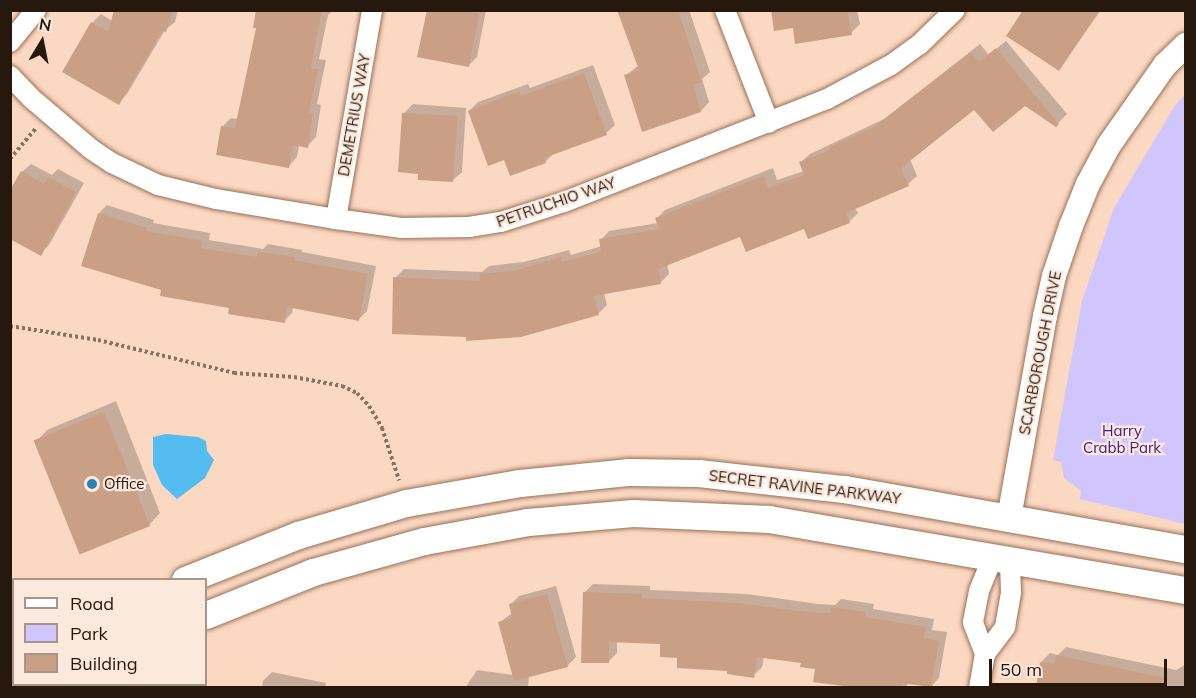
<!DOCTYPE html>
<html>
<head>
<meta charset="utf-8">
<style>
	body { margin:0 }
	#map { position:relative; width:1196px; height:698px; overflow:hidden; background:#fbd8c2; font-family:Mulish,sans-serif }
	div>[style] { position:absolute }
	.green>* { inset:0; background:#d1c5fe }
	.water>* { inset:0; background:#55bcf2 }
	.shadow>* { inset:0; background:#0003 }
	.building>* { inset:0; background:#c9a085; transform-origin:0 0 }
	.path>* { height:4px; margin-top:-2px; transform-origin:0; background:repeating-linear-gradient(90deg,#897161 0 3px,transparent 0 6px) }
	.roads { filter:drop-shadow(0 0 2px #987157) drop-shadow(0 0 2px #987157) }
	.minor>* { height:20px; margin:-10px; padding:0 10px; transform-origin:10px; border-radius:10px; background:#fff }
	.tertiary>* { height:24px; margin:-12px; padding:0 12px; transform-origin:12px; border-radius:12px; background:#fff }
	.secondary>* { height:27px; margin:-13.5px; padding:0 13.5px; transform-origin:13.5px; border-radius:13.5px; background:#fff }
	.dots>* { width:16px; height:16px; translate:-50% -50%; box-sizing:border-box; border:3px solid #fbe9de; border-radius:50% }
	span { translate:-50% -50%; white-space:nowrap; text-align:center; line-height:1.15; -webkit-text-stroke:4.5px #fbe9de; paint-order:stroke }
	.street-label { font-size:15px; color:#27180d }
	.park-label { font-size:15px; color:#452081 }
	.poi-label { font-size:15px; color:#27180d }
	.left { translate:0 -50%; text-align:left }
	.frame { position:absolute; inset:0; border:12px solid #27180d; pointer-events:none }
	.legend { position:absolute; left:12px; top:578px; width:195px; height:108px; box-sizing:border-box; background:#fbe9de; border:2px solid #a6958a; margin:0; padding:8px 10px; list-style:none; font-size:18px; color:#27180d }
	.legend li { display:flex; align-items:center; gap:12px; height:30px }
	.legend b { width:30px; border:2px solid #a6958a }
	.north { position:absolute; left:12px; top:12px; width:60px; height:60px; -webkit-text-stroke:4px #fbe9de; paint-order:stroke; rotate:10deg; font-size:16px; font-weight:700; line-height:24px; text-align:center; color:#27180d }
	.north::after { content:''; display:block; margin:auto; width:21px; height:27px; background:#27180d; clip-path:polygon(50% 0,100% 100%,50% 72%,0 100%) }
	.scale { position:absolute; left:989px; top:659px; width:178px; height:27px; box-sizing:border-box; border:3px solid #27180d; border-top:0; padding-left:8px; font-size:18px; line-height:21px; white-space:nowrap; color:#27180d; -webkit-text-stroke:4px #fbe9de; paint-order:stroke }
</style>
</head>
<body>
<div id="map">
	<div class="green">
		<i style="clip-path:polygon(1185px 94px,1185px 524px,1080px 499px,1081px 491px,1064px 478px,1061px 462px,1053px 460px,1082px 301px,1114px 208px,1174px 107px)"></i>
	</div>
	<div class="water">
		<i style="clip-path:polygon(166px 434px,198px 437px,206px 441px,207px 451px,214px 460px,205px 478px,177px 499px,162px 485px,153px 465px,153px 437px)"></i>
	</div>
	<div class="shadow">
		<i style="clip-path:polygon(116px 10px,178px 10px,175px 22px,165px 30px,127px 94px,118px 103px,92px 23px,101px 14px,112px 21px)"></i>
		<i style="clip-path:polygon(257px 10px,334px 10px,328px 15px,319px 59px,326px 60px,317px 104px,321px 105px,316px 137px,307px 146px,299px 145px,297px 157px,289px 166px,222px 127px,231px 118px,238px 119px,258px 27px)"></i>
		<i style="clip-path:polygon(428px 10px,486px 10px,477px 57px,468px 66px)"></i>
		<i style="clip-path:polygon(619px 10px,689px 10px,710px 72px,702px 79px,709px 102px,701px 111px,625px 76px,639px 65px)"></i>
		<i style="clip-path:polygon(772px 10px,857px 10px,860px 24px,851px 33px,794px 26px)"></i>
		<i style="clip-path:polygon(1024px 10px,1101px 10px,1059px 69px)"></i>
		<i style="clip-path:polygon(1006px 41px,1067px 114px,1056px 125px,1024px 105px,974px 108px,910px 159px,917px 176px,908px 184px,855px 208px,858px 213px,849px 222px,741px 235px,667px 264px,669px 274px,660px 283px,604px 293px,607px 305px,599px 313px,521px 335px,467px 335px,395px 278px,404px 269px,482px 272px,489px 266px,524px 262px,569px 250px,571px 255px,602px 246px,601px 240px,609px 231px,658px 223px,656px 219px,665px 210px,773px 168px,777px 180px,804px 171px,801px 162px,810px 154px,884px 119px,980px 44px,989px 55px)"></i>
		<i style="clip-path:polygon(593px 65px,615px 125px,606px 133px,554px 153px,545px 162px,505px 158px,469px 111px,478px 102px,528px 84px,530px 88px)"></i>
		<i style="clip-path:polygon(413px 104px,466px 108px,462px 172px,453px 180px,404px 113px)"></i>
		<i style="clip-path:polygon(31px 164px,52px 175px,58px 169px,84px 183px,49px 245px,40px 254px,22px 172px)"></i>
		<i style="clip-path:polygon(107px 205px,154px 220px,153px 223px,210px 233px,209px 240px,263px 249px,268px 244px,302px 250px,302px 252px,376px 266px,367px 311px,359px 319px,293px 306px,292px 313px,284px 321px,162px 289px,99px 213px)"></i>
		<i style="clip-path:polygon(116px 401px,160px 513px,149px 525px,36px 442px,47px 430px)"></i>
		<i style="clip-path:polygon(593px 584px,650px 586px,650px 590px,747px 594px,818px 604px,835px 605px,841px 599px,874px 604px,873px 609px,934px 619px,932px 630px,947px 632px,939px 678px,931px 687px,909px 683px,905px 688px,865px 688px,815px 681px,817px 668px,803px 661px,764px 657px,762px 667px,753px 676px,679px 656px,662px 642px,617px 641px,617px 653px,608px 662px,584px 593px)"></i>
		<i style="clip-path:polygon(556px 586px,576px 657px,567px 666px,529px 675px,528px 688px,465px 688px,477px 670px,514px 675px,500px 622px,512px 613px,510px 605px,519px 596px)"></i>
		<i style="clip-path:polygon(1066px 647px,1176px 670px,1186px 664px,1186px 688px,1037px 688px,1041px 662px,1050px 653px,1058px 655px)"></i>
		<i style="clip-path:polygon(272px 672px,326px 683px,325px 688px,262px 688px,263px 681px)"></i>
	</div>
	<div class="building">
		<i style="clip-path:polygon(114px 10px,173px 10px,166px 32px,162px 31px,119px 105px,62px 72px,91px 22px,108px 32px)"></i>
		<i style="clip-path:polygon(256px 10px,322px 10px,311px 68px,318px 69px,309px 113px,313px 113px,308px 148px,293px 145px,289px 168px,216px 155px,221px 126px,235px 128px,256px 28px,253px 28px)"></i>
		<i style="clip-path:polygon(427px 10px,461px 10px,479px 14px,469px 67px,417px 57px)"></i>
		<i style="clip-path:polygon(617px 10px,678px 10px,702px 82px,693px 85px,701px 112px,642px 132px,624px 75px,639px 70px)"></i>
		<i style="clip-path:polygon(771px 10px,847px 10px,852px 35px,795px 44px,793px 28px,774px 31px)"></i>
		<i style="clip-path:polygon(1023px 10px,1100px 10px,1059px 71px,1006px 36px)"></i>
		<i style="clip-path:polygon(996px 48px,1059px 124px,1056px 127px,1025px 106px,993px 132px,974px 110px,901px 168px,909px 186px,846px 213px,850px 223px,808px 239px,804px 229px,746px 252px,740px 237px,658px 269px,661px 284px,594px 296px,599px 315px,521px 337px,466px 341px,466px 337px,392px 334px,393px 277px,480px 281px,479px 274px,514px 271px,561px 257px,562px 262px,601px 252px,599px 239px,659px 229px,655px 218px,764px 176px,768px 188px,804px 175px,799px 162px,830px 150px,829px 147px,874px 127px,971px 52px,979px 62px)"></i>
		<i style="clip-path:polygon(584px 73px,607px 135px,544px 158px,546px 163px,510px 176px,504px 160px,488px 166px,468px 111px,519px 91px,521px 96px)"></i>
		<i style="clip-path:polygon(402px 113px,458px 116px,453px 182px,418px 180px,418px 174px,398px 172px)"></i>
		<i style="clip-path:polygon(21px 171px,44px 184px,48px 177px,76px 192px,41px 256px,10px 239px,10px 190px)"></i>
		<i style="clip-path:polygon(98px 213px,147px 228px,146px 231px,203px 241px,201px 248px,257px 257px,258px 252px,295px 257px,294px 260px,368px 274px,359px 321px,287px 307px,285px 323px,228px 314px,229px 308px,160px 296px,161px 290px,81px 266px)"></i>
		<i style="left:104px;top:412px;width:123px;height:76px;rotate:68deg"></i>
		<i style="clip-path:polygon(583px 592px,642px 594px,642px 598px,737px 603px,808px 612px,830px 613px,831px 607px,865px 612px,865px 617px,926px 627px,924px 638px,939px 641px,931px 687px,902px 683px,902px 687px,851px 687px,813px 682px,815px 669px,800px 667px,801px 663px,757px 657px,754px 678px,727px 674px,727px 671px,677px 668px,677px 658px,660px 657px,660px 644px,609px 642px,609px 663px,581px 663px)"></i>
		<i style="clip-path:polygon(547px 594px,568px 667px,514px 681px,498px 622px,512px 618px,509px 604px)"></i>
		<i style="clip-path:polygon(1056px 655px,1165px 678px,1164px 687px,1036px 687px,1040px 662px,1055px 664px)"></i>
	</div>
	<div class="path">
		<i style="left:10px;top:159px;width:40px;rotate:-50deg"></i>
		<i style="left:10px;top:326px;width:89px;rotate:9deg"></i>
		<i style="left:98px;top:340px;width:140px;rotate:13.6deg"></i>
		<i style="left:234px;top:373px;width:60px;rotate:3.8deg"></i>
		<i style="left:294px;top:377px;width:49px;rotate:10.6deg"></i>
		<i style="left:342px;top:386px;width:17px;rotate:25deg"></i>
		<i style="left:357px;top:393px;width:18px;rotate:47deg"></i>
		<i style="left:369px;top:406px;width:26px;rotate:59deg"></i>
		<i style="left:382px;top:428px;width:55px;rotate:71.9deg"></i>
	</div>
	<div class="roads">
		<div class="minor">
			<i style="left:725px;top:10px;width:121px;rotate:68.7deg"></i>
			<i style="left:10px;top:42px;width:41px;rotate:-50.9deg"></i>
			<i style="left:10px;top:76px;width:30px;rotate:46deg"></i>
			<i style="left:31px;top:98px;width:79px;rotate:40.4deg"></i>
			<i style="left:91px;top:149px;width:25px;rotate:34deg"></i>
			<i style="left:112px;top:163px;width:51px;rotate:25.6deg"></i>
			<i style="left:158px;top:185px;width:60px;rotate:13.6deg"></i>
			<i style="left:216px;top:199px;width:122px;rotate:9.5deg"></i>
			<i style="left:336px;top:219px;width:67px;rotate:7.8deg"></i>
			<i style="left:402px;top:228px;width:67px;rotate:-0.9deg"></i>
			<i style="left:469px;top:227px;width:32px;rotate:-9deg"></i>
			<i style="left:501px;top:222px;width:66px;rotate:-17.6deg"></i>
			<i style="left:564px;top:202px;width:282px;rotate:-21.4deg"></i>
			<i style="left:827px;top:99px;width:72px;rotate:-28deg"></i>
			<i style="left:891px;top:65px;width:34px;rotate:-36deg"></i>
			<i style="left:919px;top:45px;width:50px;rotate:-44.2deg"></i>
			<i style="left:336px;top:219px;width:212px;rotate:-80.2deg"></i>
			<i style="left:985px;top:654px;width:34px;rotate:-111deg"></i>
			<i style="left:973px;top:622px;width:32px;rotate:-79deg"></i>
			<i style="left:979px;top:591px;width:38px;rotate:-68deg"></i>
			<i style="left:979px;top:688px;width:35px;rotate:-80deg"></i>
			<i style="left:985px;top:654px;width:34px;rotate:-53deg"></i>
			<i style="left:1005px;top:627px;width:36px;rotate:-80deg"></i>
			<i style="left:1011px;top:592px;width:33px;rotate:-92deg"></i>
		</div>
		<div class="tertiary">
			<i style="left:1009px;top:518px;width:205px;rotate:-79.9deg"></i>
			<i style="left:1045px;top:316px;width:41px;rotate:-77.3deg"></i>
			<i style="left:1054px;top:276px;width:53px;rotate:-71.2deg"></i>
			<i style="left:1071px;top:226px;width:45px;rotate:-68deg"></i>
			<i style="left:1088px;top:184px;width:44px;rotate:-61.7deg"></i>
			<i style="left:1109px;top:145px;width:98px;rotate:-55deg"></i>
			<i style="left:1165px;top:65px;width:29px;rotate:-44deg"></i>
		</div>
		<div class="secondary">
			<i style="left:185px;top:580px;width:122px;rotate:-21.7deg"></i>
			<i style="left:298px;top:535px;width:113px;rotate:-16.5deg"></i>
			<i style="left:406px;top:503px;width:116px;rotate:-10deg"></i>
			<i style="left:520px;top:483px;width:110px;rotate:-5.8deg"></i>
			<i style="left:629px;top:472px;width:69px;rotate:0.8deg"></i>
			<i style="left:698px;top:473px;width:147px;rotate:6.3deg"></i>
			<i style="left:844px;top:489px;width:347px;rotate:10deg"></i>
			<i style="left:206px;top:615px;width:115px;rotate:-21.9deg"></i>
			<i style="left:313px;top:572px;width:115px;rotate:-15.6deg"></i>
			<i style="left:424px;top:541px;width:106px;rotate:-10.4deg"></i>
			<i style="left:528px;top:522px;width:105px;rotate:-4.9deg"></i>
			<i style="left:633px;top:513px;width:136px;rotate:2.5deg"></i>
			<i style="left:769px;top:519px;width:423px;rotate:9.7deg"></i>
			<i style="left:10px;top:652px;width:4px;rotate:-27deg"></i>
			<i style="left:31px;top:688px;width:8px;rotate:-30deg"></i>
		</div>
	</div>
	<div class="dots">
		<i style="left:92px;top:484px;background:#2883b1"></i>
	</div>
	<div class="street-label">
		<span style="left:354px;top:115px;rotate:-80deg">DEMETRIUS WAY</span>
		<span style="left:556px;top:202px;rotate:-19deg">PETRUCHIO WAY</span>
		<span style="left:1040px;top:353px;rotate:-79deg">SCARBOROUGH DRIVE</span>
		<span style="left:805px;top:487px;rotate:7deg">SECRET RAVINE PARKWAY</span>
	</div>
	<div class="park-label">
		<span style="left:1122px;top:439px">Harry<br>Crabb Park</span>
	</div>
	<div class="poi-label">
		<span class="left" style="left:104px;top:484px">Office</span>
	</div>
	<div class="frame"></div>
	<ul class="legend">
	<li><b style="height:8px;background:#fff"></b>Road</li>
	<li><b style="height:16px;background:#d1c5fe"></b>Park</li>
	<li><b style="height:16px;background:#c9a085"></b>Building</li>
	</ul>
	<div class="north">N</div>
	<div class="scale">50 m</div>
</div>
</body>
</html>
